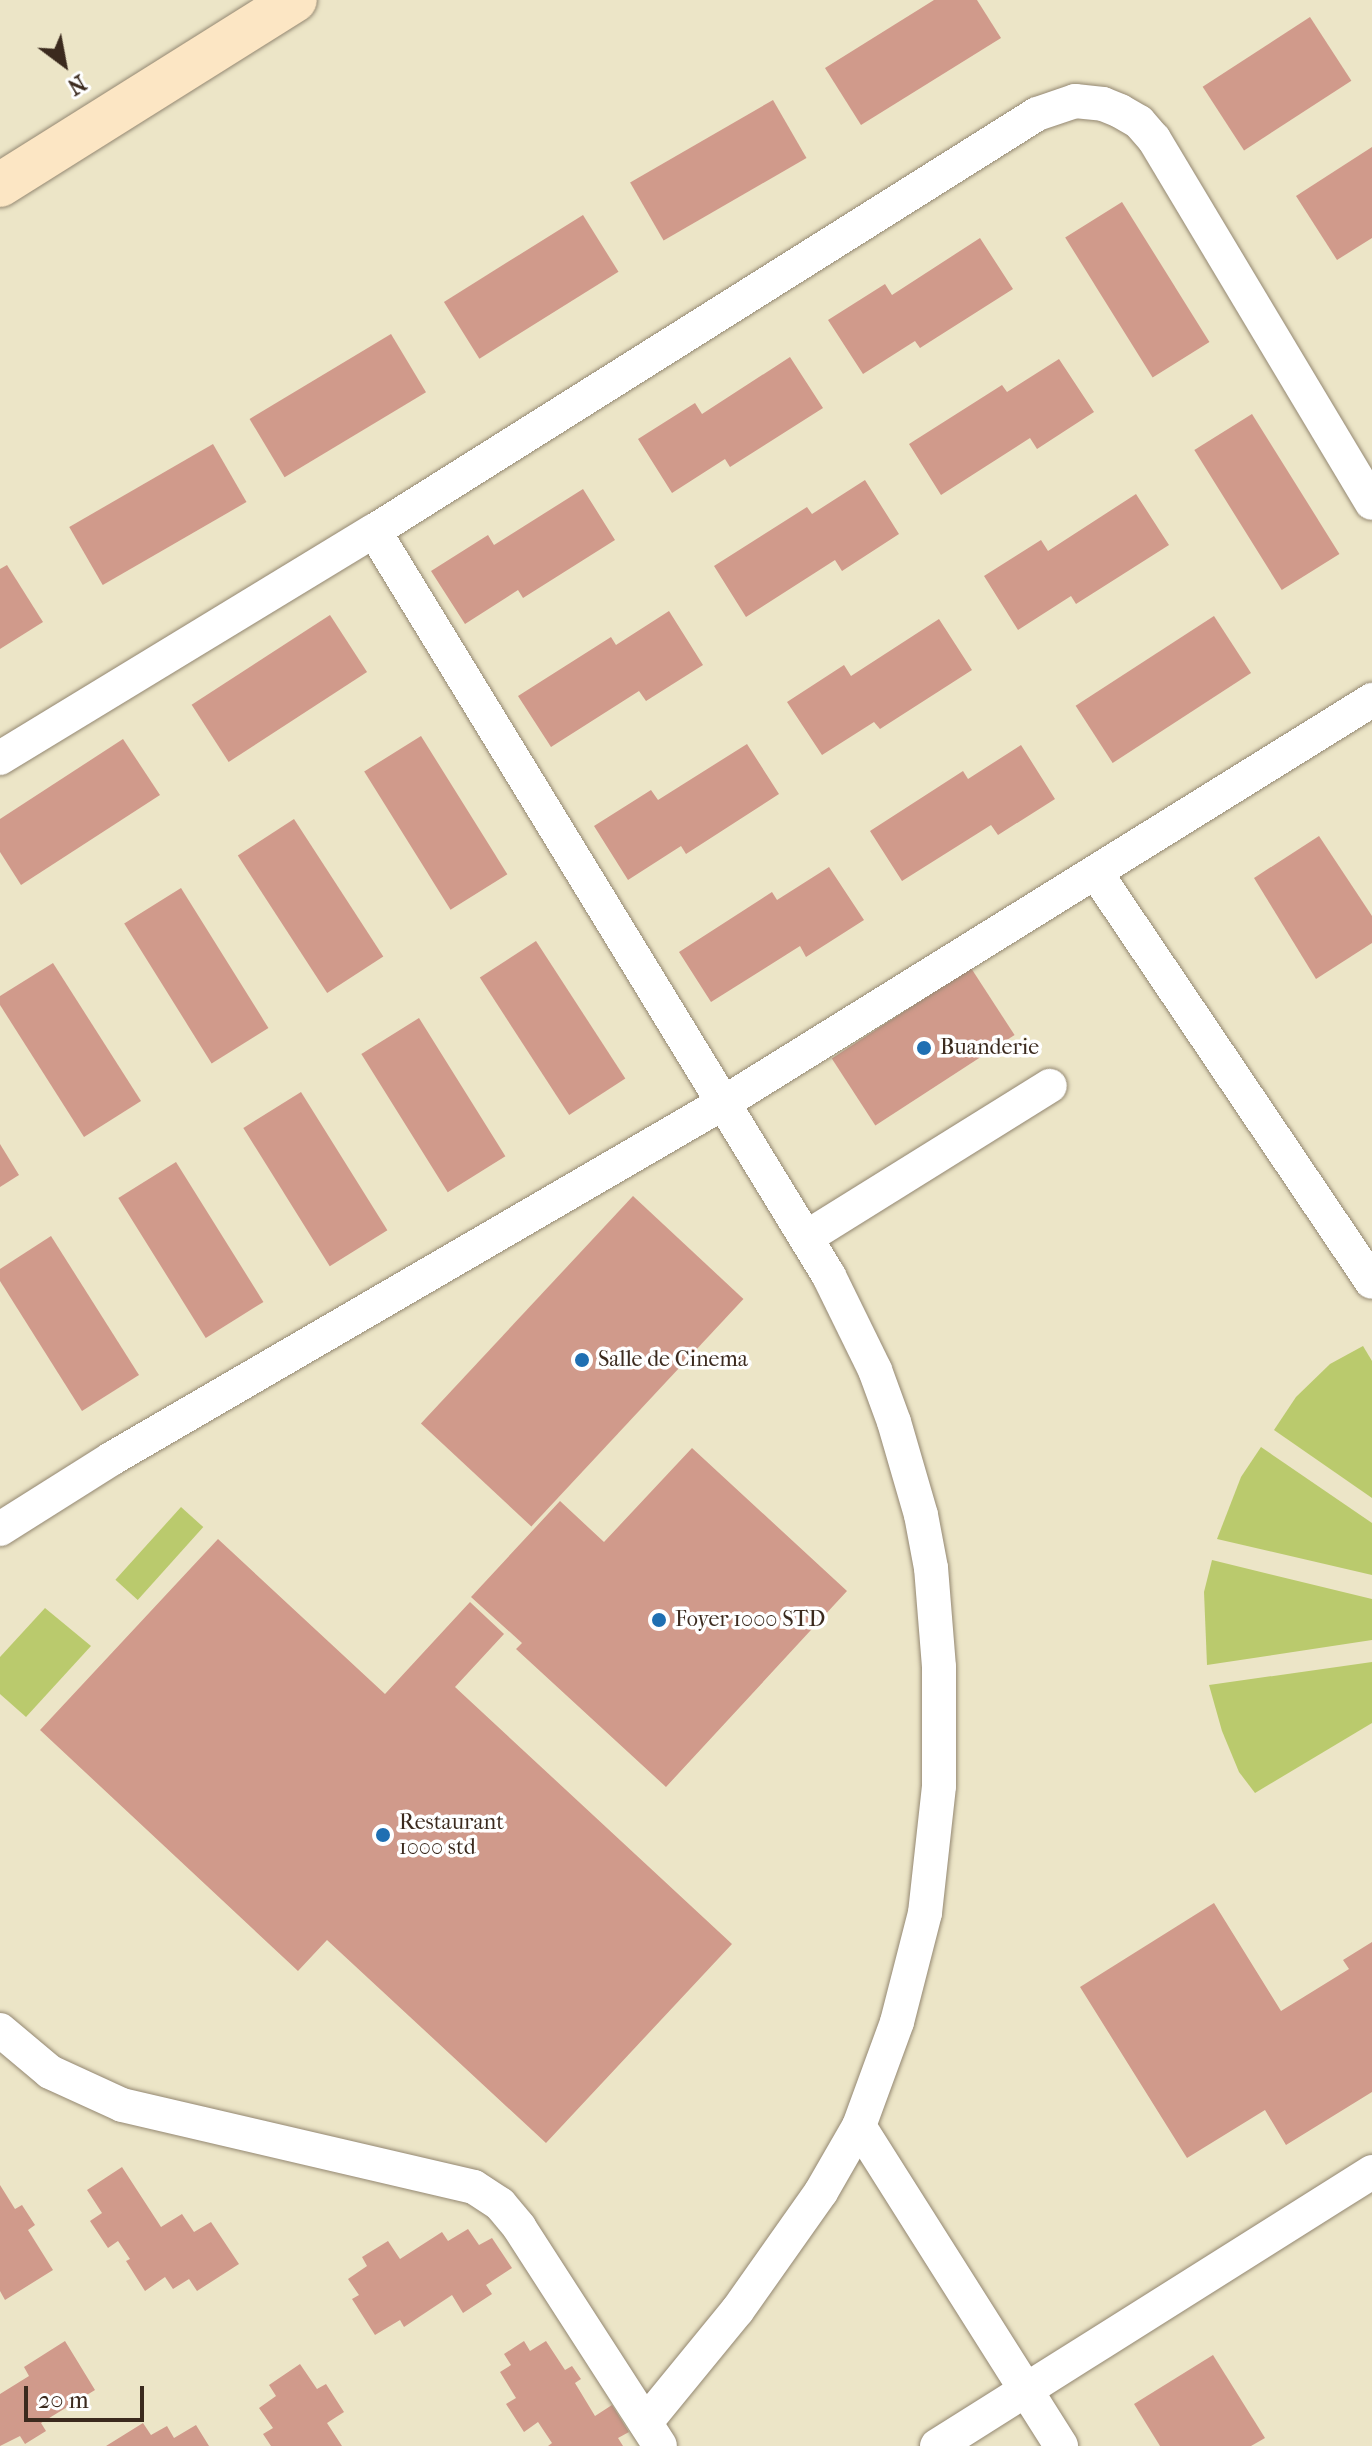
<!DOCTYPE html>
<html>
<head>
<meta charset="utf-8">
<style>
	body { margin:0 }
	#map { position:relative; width:1372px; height:2446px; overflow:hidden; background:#ece5c7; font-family:"IM FELL French Canon",serif }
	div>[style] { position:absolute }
	.green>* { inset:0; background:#baca6d; transform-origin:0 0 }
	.building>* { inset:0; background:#d09a8b; transform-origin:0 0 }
	.roads { filter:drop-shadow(0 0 2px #948872) drop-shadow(0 0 2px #948872) }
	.street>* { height:34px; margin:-17px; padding:0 17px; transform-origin:17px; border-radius:17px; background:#fff }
	.secondary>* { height:44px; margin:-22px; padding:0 22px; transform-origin:22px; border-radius:22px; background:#fce6c4 }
	.dots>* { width:22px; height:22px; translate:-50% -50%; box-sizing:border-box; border:4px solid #fff; border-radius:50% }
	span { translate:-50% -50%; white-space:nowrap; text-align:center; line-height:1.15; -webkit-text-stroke:7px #fff; paint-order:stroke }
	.poi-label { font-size:22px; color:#3b2a1e }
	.left { translate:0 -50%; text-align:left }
	.north { position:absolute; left:24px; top:24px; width:80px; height:80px; -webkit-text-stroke:6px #fff; paint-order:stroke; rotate:148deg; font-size:22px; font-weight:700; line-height:32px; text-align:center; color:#3b2a1e }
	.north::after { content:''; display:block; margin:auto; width:28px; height:36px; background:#3b2a1e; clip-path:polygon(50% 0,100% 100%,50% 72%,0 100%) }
	.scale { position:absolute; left:24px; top:2386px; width:120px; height:36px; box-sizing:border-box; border:4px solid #3b2a1e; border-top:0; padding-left:10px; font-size:24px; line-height:28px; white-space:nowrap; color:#3b2a1e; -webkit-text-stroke:6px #fff; paint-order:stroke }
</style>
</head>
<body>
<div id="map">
	<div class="green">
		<i style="clip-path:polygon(1363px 1346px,1372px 1361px,1372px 1498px,1274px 1430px,1296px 1397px,1330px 1364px)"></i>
		<i style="clip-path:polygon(1261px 1447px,1372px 1523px,1372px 1575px,1217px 1539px,1241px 1477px)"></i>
		<i style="left:181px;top:1507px;width:30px;height:98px;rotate:42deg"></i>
		<i style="clip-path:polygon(1212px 1560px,1372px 1599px,1372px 1640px,1207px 1665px,1204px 1592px)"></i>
		<i style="clip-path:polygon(45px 1608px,91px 1646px,26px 1717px,0 1694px,0 1657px)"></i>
		<i style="clip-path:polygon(1372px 1662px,1372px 1723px,1255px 1793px,1239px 1772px,1222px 1731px,1209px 1685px)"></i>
	</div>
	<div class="building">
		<i style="clip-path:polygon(934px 0,977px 0,1001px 38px,861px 125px,825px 68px)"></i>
		<i style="left:1310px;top:17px;width:76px;height:128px;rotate:57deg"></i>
		<i style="left:773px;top:100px;width:67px;height:165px;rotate:60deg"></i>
		<i style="clip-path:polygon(1372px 147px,1372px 238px,1337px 260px,1296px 196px)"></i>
		<i style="left:1122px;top:202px;width:165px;height:67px;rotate:58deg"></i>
		<i style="left:583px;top:215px;width:67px;height:164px;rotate:58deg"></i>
		<i style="clip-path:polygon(980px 238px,1013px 289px,920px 348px,915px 341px,863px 374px,828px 320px,885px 284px,892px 295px)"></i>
		<i style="left:391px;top:334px;width:68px;height:165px;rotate:59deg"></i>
		<i style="clip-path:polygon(790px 357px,823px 408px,730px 467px,725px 459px,672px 493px,638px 439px,695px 403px,702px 414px)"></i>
		<i style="clip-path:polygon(1059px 359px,1094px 412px,1037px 449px,1030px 438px,941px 495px,909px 444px,1002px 385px,1007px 392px)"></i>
		<i style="left:1252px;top:414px;width:165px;height:68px;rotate:58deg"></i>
		<i style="left:213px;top:444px;width:67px;height:166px;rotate:60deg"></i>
		<i style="clip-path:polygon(865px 480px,899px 534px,842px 571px,835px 560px,746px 617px,714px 566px,807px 507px,812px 514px)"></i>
		<i style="clip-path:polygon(583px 489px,615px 540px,523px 598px,518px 590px,465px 624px,431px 571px,488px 535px,494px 545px)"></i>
		<i style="clip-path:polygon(1136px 494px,1169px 545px,1076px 604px,1071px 596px,1018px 630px,984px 576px,1041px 540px,1048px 551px)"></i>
		<i style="clip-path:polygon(7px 565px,43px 622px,0 649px,0 569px)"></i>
		<i style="clip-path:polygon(669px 611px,703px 665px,646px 701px,639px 691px,551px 747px,518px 696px,611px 637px,616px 645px)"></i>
		<i style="left:330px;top:615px;width:68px;height:165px;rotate:57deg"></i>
		<i style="left:1214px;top:616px;width:68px;height:165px;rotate:57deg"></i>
		<i style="clip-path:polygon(939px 619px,972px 670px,880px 729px,874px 722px,822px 755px,787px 702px,844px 665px,851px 676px)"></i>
		<i style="left:421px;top:736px;width:163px;height:67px;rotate:58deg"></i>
		<i style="clip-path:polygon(123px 739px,160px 795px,21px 885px,0 852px,0 819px)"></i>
		<i style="clip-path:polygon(747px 744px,779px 794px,686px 854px,681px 846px,628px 880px,594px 826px,651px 790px,658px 800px)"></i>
		<i style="clip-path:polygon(1021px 745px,1055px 799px,998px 835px,991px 825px,902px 881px,870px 831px,963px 771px,968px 779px)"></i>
		<i style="left:294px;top:819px;width:164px;height:67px;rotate:57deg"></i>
		<i style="clip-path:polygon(1319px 836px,1372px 916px,1372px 943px,1316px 979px,1254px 878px)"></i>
		<i style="clip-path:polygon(829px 867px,864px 920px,806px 957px,800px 946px,711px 1002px,679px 952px,772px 892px,777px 900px)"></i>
		<i style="left:181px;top:888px;width:165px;height:67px;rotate:58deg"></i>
		<i style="left:536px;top:941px;width:164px;height:67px;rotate:57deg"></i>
		<i style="clip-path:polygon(53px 963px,141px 1101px,84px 1137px,0 1005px,0 996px)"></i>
		<i style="left:971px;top:968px;width:80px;height:166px;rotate:57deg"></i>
		<i style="left:419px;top:1018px;width:163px;height:68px;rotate:58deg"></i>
		<i style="left:301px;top:1092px;width:163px;height:68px;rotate:58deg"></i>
		<i style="clip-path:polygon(0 1144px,19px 1175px,0 1187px)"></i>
		<i style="left:176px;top:1162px;width:165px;height:68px;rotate:58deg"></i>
		<i style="left:633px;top:1196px;width:151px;height:311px;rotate:43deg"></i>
		<i style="clip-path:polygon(51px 1236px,139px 1375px,82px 1411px,0 1281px,0 1269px)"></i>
		<i style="clip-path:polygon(692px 1448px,847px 1591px,666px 1787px,516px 1649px,522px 1643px,471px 1597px,560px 1501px,604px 1542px)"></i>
		<i style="clip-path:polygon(218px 1539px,385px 1694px,470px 1602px,504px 1634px,455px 1687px,732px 1944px,546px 2143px,327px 1940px,298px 1971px,40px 1730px)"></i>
		<i style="clip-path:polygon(1214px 1903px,1281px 2011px,1349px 1969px,1343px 1960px,1372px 1942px,1372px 2092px,1286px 2145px,1265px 2110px,1187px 2158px,1080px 1987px)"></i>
		<i style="clip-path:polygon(122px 2167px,161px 2227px,182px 2214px,194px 2232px,211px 2222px,239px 2264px,197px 2291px,189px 2279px,173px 2289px,165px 2277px,145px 2291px,126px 2261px,130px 2259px,118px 2241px,108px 2248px,90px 2221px,102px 2213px,87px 2190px)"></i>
		<i style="clip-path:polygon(0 2185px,15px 2209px,22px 2205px,35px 2225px,28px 2230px,53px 2270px,5px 2300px,0 2291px)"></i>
		<i style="clip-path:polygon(468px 2229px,479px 2245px,492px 2238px,512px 2268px,486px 2285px,492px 2294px,463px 2313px,452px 2295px,404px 2327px,400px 2320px,375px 2335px,352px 2299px,359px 2295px,348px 2279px,367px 2266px,362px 2257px,388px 2241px,400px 2259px,442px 2232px,448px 2241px)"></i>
		<i style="clip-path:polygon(65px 2341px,95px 2390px,41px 2423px,46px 2431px,25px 2444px,20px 2436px,0 2446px,0 2394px,29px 2376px,24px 2367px)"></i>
		<i style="clip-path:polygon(524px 2341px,530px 2351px,546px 2341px,565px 2370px,572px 2366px,581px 2379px,575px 2383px,595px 2416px,612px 2405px,629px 2432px,618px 2438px,623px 2446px,548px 2446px,552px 2443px,538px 2422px,524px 2432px,506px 2404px,516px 2398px,500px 2372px,511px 2365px,504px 2354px)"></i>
		<i style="clip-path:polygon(1213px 2355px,1265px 2438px,1251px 2446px,1160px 2446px,1134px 2404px)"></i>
		<i style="clip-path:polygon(300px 2364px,317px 2389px,326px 2384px,344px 2412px,327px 2423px,342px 2446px,271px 2446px,263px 2434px,273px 2428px,259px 2408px,276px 2396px,269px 2385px)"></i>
		<i style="clip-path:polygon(143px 2423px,151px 2435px,167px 2426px,174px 2438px,196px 2425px,209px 2446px,106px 2446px)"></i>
	</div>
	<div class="roads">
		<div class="street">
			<i style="left:0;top:758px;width:437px;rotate:-31.3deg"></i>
			<i style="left:1096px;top:873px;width:493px;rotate:56deg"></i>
			<i style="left:807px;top:1237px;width:286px;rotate:-31.9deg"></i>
			<i style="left:0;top:1529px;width:131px;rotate:-32.2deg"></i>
			<i style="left:111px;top:1459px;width:710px;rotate:-30.18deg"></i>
			<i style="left:725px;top:1102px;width:762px;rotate:-31.85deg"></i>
			<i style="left:0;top:2030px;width:65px;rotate:40deg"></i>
			<i style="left:50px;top:2072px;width:79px;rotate:24.6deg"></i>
			<i style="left:122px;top:2105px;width:361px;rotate:13.1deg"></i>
			<i style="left:474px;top:2187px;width:31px;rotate:33deg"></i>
			<i style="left:500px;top:2204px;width:30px;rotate:50deg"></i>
			<i style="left:519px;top:2227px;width:260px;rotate:57.2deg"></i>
			<i style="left:859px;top:2126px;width:378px;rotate:57.7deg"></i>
			<i style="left:646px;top:2422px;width:144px;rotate:-50.7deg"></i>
			<i style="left:737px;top:2311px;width:146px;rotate:-54.8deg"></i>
			<i style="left:821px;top:2192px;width:76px;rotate:-60.1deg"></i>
			<i style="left:859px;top:2126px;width:111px;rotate:-69.9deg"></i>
			<i style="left:897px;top:2022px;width:113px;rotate:-75.6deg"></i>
			<i style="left:925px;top:1913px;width:128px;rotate:-83.7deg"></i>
			<i style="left:939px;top:1786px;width:119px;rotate:-90deg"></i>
			<i style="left:939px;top:1667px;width:99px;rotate:-94.6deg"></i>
			<i style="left:931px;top:1568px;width:54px;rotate:-100.7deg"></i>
			<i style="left:921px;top:1515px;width:97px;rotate:-106.2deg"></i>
			<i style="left:894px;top:1422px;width:55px;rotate:-110.1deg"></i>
			<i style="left:875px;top:1370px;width:105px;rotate:-116.1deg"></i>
			<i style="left:829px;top:1276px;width:873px;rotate:-121.41deg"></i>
			<i style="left:374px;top:531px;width:783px;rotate:-32.17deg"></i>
			<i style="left:1037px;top:114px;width:40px;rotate:-18.9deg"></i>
			<i style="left:1075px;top:101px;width:28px;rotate:6deg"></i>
			<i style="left:1103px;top:104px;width:18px;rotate:22deg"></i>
			<i style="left:1120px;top:111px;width:22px;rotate:30deg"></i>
			<i style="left:1139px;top:122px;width:23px;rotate:49deg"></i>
			<i style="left:1154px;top:139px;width:424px;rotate:59.1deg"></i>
			<i style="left:937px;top:2446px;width:514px;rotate:-32.21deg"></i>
		</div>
		<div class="secondary">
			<i style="left:0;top:185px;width:348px;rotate:-32.1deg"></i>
		</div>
	</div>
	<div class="dots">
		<i style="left:924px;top:1048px;background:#1f6fb2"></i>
		<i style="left:582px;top:1360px;background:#1f6fb2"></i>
		<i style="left:659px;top:1620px;background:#1f6fb2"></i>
		<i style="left:383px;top:1835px;background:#1f6fb2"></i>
	</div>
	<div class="poi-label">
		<span class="left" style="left:940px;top:1048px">Buanderie</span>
		<span class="left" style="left:598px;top:1360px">Salle de Cinema</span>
		<span class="left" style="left:675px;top:1620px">Foyer 1000 STD</span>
		<span class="left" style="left:399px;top:1835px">Restaurant<br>1000 std</span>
	</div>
	<div class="north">N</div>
	<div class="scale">20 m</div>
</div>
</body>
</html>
